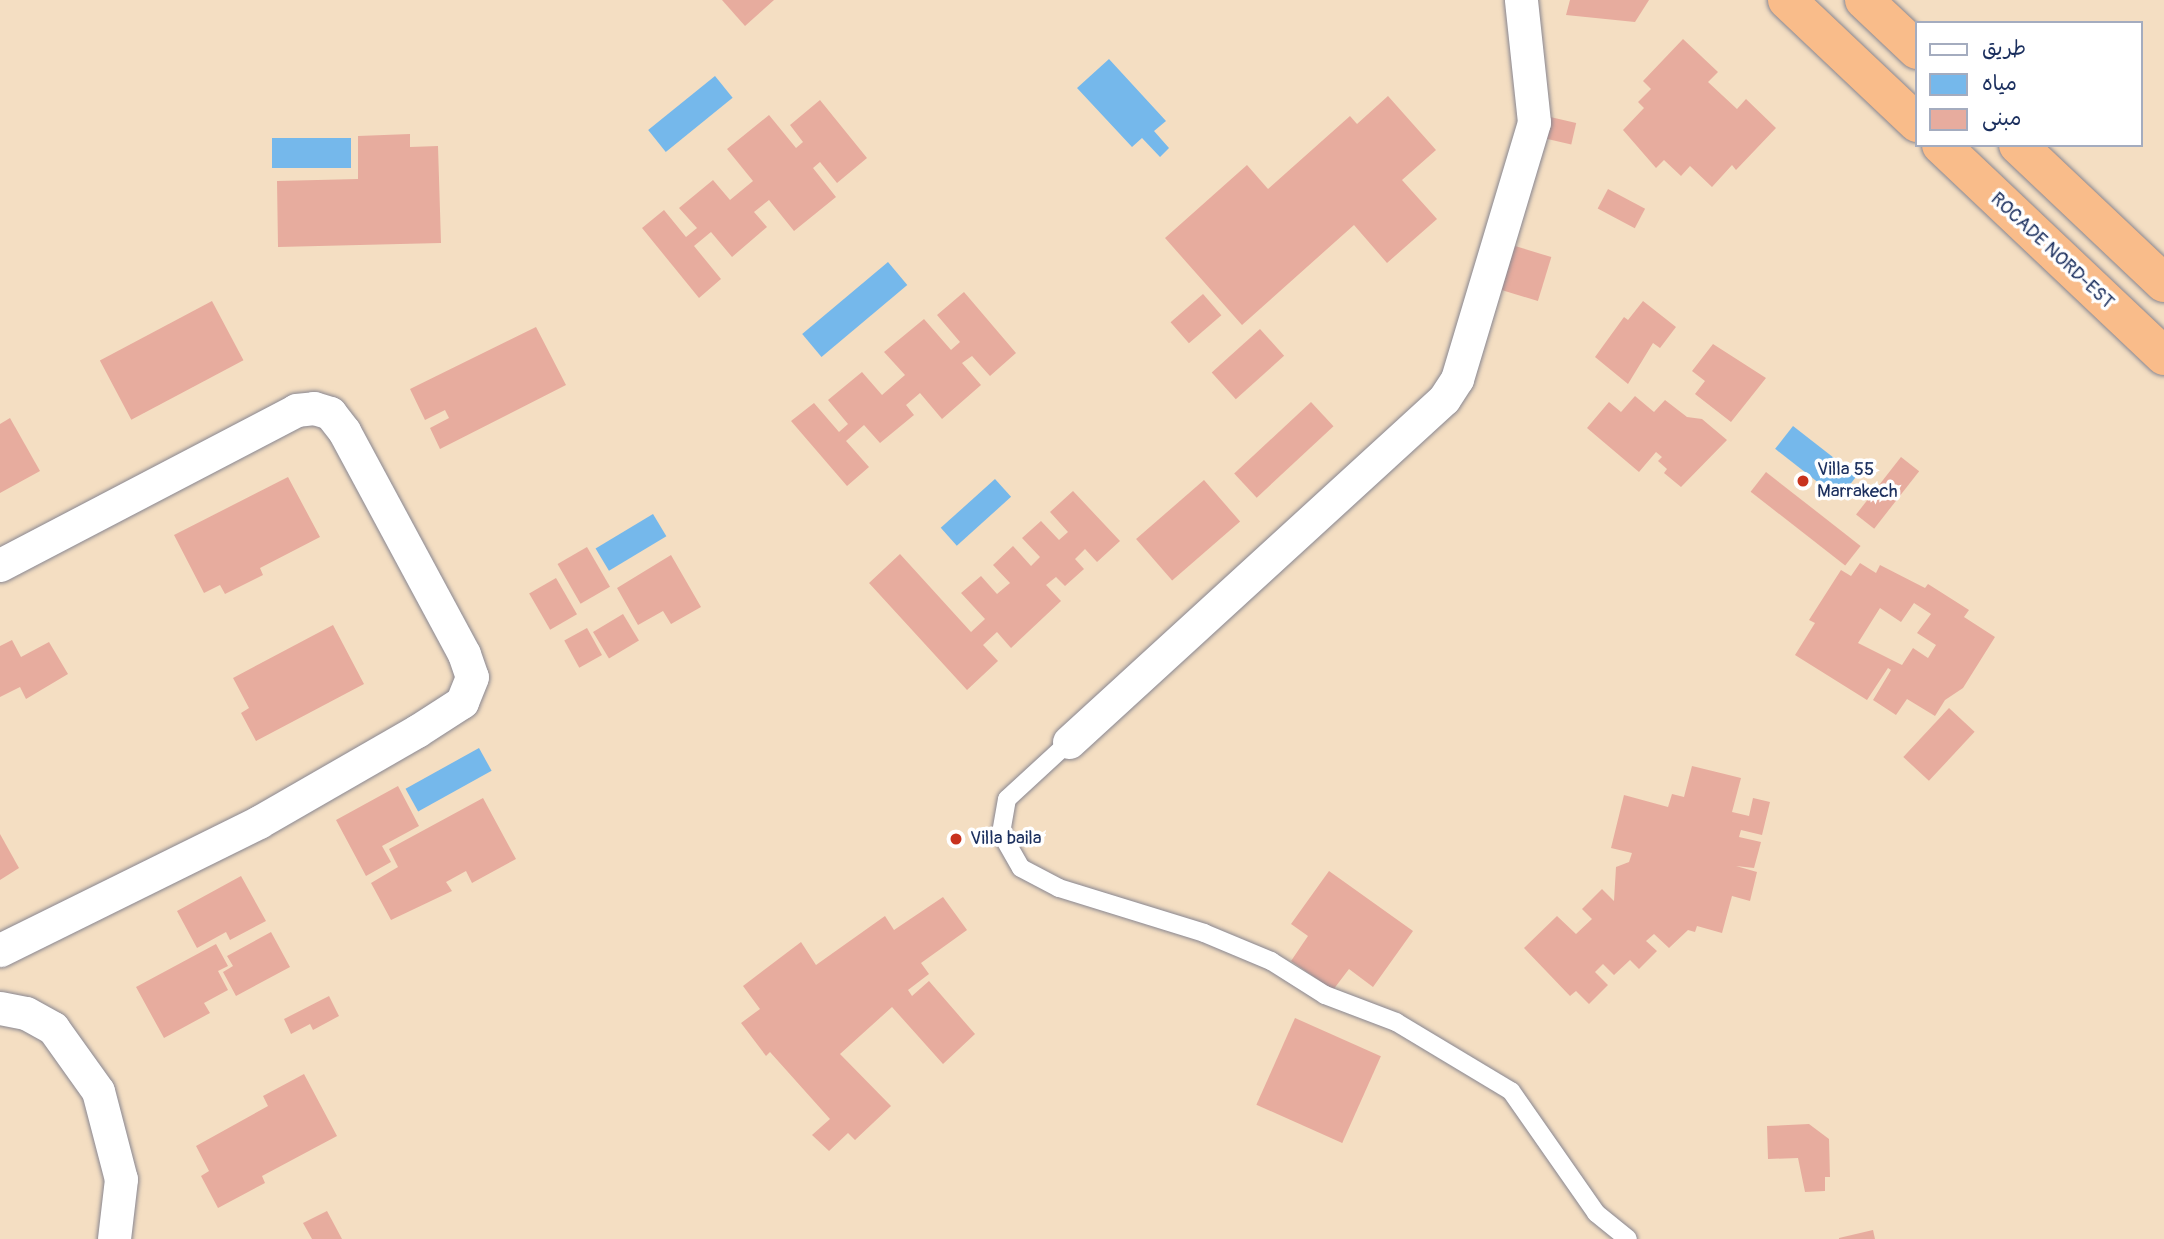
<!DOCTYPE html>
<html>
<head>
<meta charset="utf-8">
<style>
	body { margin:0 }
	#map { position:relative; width:2164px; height:1239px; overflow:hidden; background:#f4dec2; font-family:Pangolin,"Playpen Sans Arabic",sans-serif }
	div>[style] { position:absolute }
	.water>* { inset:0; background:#75b8eb; transform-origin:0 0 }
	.building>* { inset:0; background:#e7ac9e; transform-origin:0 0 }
	.roads { filter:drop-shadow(0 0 2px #888690) drop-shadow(0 0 2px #888690) }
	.service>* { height:18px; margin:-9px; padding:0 9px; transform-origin:9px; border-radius:9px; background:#fff }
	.minor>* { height:33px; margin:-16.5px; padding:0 16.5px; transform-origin:16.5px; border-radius:16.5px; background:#fff }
	.trunk>* { height:38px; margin:-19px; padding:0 19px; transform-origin:19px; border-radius:19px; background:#f9bc8a }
	.dots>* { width:19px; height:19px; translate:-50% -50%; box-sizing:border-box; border:4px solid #fff; border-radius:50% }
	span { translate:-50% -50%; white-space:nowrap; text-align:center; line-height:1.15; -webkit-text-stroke:7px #fff; paint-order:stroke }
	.street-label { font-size:19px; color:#1b2f5e }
	.poi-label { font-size:19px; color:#1b2f5e }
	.left { translate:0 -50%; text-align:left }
	.legend { position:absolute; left:1915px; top:21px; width:228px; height:126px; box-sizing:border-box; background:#fff; border:2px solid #a4acbf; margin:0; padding:9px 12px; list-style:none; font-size:21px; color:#1b2f5e }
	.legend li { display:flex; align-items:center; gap:14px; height:35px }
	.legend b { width:35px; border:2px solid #a4acbf }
</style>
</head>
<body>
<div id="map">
	<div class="water">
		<i style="clip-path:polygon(1109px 59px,1166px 121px,1154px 131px,1169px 148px,1160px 157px,1142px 138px,1132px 147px,1077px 88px)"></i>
		<i style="left:715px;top:76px;width:28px;height:86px;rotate:51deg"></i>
		<i style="left:351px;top:138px;width:30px;height:79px;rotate:90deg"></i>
		<i style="left:888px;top:262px;width:30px;height:112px;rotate:50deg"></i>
		<i style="left:1793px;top:426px;width:81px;height:29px;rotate:38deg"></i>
		<i style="left:995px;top:479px;width:24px;height:73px;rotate:48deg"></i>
		<i style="left:653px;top:514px;width:26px;height:67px;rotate:59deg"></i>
		<i style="left:479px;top:748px;width:26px;height:84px;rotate:61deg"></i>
	</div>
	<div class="building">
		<i style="clip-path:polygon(722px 0,774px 0,745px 26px)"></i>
		<i style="clip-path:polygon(1570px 0,1649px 0,1635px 22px,1566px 15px)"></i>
		<i style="clip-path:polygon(1683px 39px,1718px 72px,1708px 82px,1737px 109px,1746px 99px,1776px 128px,1736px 170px,1732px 165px,1712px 187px,1690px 166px,1681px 176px,1664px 160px,1656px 168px,1623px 130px,1644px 108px,1638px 102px,1651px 89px,1643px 81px)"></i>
		<i style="clip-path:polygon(1388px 96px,1436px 150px,1402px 180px,1437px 219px,1387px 263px,1354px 225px,1242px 325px,1165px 238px,1247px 165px,1268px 189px,1350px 116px,1357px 124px)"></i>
		<i style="clip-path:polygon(820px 100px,867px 158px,837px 183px,820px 162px,813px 168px,836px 197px,794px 231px,769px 200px,754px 212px,767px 227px,732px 257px,711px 232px,694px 246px,721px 279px,699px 298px,642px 228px,664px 210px,686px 237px,697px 228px,679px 208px,713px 180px,730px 200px,753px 181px,727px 149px,769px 115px,796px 148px,803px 142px,790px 125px)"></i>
		<i style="left:1546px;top:116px;width:31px;height:22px;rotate:13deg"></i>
		<i style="clip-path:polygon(410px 134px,410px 147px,438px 146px,441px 243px,278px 247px,277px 181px,358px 179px,358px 136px)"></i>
		<i style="left:1608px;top:189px;width:42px;height:22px;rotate:28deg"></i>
		<i style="left:1515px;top:246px;width:38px;height:46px;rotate:17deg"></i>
		<i style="clip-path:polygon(964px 292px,1016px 353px,990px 376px,972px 356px,962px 363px,981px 385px,942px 419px,920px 393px,906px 405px,914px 415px,880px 443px,864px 425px,846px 441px,869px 467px,847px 486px,791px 421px,814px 403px,839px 432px,848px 424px,828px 400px,862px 372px,882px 395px,905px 375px,884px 352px,924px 319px,951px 350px,960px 342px,937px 315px)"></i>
		<i style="left:1203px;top:294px;width:28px;height:43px;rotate:49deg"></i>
		<i style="left:212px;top:301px;width:67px;height:127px;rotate:62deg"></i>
		<i style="clip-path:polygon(1643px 301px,1676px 327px,1660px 348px,1653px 343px,1628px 384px,1595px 357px,1624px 317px,1628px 320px)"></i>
		<i style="clip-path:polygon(536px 327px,566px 385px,440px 449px,430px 428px,449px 418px,445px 410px,425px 420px,410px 389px)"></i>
		<i style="left:1260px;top:329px;width:36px;height:65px;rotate:48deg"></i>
		<i style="clip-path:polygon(1713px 344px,1766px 378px,1731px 422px,1695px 394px,1705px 381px,1692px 371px)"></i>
		<i style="clip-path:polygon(1635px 396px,1654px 412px,1665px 400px,1687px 417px,1702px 419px,1727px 440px,1681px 487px,1664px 473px,1667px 469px,1658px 461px,1662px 457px,1656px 452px,1639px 472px,1587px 428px,1609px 402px,1621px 412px)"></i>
		<i style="left:1311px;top:402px;width:33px;height:105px;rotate:47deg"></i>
		<i style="clip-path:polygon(10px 418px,40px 471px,0 493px,0 424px)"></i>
		<i style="left:1901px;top:457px;width:23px;height:73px;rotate:38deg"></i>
		<i style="left:1766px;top:472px;width:120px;height:25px;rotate:38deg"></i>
		<i style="clip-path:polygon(288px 477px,320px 537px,260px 568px,263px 575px,225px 594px,220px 585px,204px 593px,174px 535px)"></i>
		<i style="left:1204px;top:480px;width:55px;height:90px;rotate:49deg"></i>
		<i style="clip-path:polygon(1073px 491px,1120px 541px,1097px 562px,1085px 549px,1075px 559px,1084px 569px,1065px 586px,1056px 577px,1046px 585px,1061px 601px,1011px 648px,997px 632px,983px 645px,998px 661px,967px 690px,869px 583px,900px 554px,971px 632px,985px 619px,961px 593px,981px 576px,997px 594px,1010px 583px,993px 565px,1013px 546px,1031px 566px,1040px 557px,1022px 538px,1041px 521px,1059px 540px,1068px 532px,1050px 512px)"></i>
		<i style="left:587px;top:547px;width:46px;height:34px;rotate:60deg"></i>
		<i style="clip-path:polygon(671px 555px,701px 607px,671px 624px,663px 611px,638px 625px,617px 588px)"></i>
		<i style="clip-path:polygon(evenodd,1860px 563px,1876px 573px,1880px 565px,1925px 588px,1928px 584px,1969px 610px,1964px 617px,1995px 637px,1963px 688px,1945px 700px,1935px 716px,1907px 699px,1896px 715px,1873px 700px,1891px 670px,1888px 668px,1867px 700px,1795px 655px,1815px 623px,1809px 620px,1841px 570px,1851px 576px,1860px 563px,1914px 603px,1931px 614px,1917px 633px,1936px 645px,1928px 658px,1913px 648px,1902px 665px,1858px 643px,1880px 608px,1901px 622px,1914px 603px)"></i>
		<i style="left:556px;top:578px;width:42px;height:31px;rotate:60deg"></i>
		<i style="left:623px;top:614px;width:31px;height:35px;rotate:59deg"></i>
		<i style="clip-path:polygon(333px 625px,364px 684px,256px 741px,241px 713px,249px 708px,233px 678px)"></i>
		<i style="left:587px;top:628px;width:31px;height:26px;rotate:61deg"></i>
		<i style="clip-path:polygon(12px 640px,21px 657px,49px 642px,68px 674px,26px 699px,20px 687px,0 697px,0 646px)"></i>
		<i style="left:1949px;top:708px;width:35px;height:67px;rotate:43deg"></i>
		<i style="clip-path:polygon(1692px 766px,1741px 778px,1732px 812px,1749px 816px,1753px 798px,1770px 802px,1762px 835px,1741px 830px,1739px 837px,1761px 842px,1754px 868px,1736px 866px,1757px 872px,1750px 901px,1732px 896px,1722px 933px,1697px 926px,1695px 932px,1688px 930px,1669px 948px,1654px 934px,1646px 941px,1657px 951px,1639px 969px,1630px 960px,1614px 975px,1603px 964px,1595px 972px,1608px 985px,1589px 1004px,1576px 991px,1570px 996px,1524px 948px,1557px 916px,1576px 934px,1592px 919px,1582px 909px,1602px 889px,1614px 901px,1616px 867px,1629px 862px,1632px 853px,1611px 848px,1624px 795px,1668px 807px,1672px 794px,1684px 797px)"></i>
		<i style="clip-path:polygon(398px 786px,419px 826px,382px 846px,391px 862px,366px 876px,336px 820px)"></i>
		<i style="clip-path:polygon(483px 798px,516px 859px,472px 883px,466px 871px,446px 882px,452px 891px,391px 920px,371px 883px,398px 867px,389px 849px)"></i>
		<i style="clip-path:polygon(0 834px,19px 868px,0 880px)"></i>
		<i style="clip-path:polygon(1329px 871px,1413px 931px,1373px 987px,1349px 969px,1333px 990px,1291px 961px,1308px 936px,1291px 924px)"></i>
		<i style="clip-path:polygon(241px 876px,266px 921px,230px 940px,226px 932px,197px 948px,177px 911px)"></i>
		<i style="clip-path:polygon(943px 897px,967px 930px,921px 963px,929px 974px,908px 990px,912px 996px,929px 981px,975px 1034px,943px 1064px,892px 1007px,840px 1054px,891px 1106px,855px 1140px,848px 1133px,829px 1151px,812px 1135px,830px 1119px,770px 1052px,766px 1056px,741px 1023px,760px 1009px,743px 986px,801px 942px,816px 965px,885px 916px,894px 930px)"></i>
		<i style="clip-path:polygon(271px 932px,290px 967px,236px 996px,223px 972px,233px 966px,227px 956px)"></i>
		<i style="clip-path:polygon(216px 944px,228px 966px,218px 971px,228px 990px,204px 1003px,210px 1013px,164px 1038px,136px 987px)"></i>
		<i style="clip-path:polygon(329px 996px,339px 1016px,313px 1030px,310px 1024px,291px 1034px,284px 1019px)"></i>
		<i style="left:1295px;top:1018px;width:94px;height:95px;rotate:24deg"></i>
		<i style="clip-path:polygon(304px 1074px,337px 1136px,262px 1176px,265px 1183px,218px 1208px,201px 1176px,209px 1171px,196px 1146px,268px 1106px,263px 1096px)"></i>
		<i style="clip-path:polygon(1809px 1124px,1829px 1139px,1830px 1177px,1825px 1177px,1825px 1191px,1805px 1192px,1798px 1158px,1768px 1159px,1767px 1126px)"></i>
		<i style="clip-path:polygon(327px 1211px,342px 1239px,312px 1239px,303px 1223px)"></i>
		<i style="clip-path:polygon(1873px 1230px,1875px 1239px,1839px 1239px,1839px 1238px)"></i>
	</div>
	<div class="roads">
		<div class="service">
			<i style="left:1069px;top:742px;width:84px;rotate:137.4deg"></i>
			<i style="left:1007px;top:799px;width:35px;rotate:100deg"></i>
			<i style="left:1001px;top:833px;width:40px;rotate:60.3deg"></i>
			<i style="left:1021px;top:868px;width:43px;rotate:27.8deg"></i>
			<i style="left:1059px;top:888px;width:152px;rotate:17.2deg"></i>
			<i style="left:1204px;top:933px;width:73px;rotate:22.7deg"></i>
			<i style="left:1271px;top:961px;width:64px;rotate:32.2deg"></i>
			<i style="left:1325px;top:995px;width:76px;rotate:20.8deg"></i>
			<i style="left:1396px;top:1022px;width:134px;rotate:31deg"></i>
			<i style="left:1511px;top:1091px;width:149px;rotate:55.1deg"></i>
			<i style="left:1596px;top:1213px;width:41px;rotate:39.1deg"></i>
		</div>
		<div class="minor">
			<i style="left:0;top:565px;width:334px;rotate:-27.6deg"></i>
			<i style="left:296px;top:410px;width:18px;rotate:-6deg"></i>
			<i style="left:314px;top:408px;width:17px;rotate:17deg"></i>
			<i style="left:330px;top:413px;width:23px;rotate:52deg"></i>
			<i style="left:344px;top:431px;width:253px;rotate:61.7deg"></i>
			<i style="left:464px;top:654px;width:24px;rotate:71deg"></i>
			<i style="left:472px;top:677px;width:27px;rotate:112deg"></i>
			<i style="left:462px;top:702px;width:54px;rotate:147.2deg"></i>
			<i style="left:417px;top:731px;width:182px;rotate:150.1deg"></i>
			<i style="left:259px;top:822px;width:289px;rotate:153.7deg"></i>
			<i style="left:1069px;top:742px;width:508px;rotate:-42.45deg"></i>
			<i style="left:1444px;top:399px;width:24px;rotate:-57deg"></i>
			<i style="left:1457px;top:379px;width:268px;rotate:-73.3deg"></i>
			<i style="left:1534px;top:122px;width:123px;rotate:-96.1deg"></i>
			<i style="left:0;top:1008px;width:26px;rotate:11deg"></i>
			<i style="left:26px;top:1013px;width:31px;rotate:29deg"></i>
			<i style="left:53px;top:1028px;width:77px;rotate:54.5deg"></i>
			<i style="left:98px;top:1091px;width:91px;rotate:75.4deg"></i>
			<i style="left:121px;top:1179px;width:60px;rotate:96.7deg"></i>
		</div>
		<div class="trunk">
			<i style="left:1787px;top:0;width:179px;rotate:43.4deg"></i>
			<i style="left:1864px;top:0;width:73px;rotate:43.3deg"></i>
			<i style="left:1941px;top:145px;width:307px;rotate:43.4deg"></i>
			<i style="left:2018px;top:145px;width:201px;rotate:43.4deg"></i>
		</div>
	</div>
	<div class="dots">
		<i style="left:1803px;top:481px;background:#c8321e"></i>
		<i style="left:956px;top:839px;background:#c8321e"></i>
	</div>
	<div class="street-label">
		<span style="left:2052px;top:251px;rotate:43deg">ROCADE NORD-EST</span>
	</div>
	<div class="poi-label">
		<span class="left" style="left:1817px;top:481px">Villa 55<br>Marrakech</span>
		<span class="left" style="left:970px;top:839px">Villa baila</span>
	</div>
	<ul class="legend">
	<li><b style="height:9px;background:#fff"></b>طريق</li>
	<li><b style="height:19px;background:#75b8eb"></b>مياه</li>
	<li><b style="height:19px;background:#e7ac9e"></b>مبنى</li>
	</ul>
</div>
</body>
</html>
